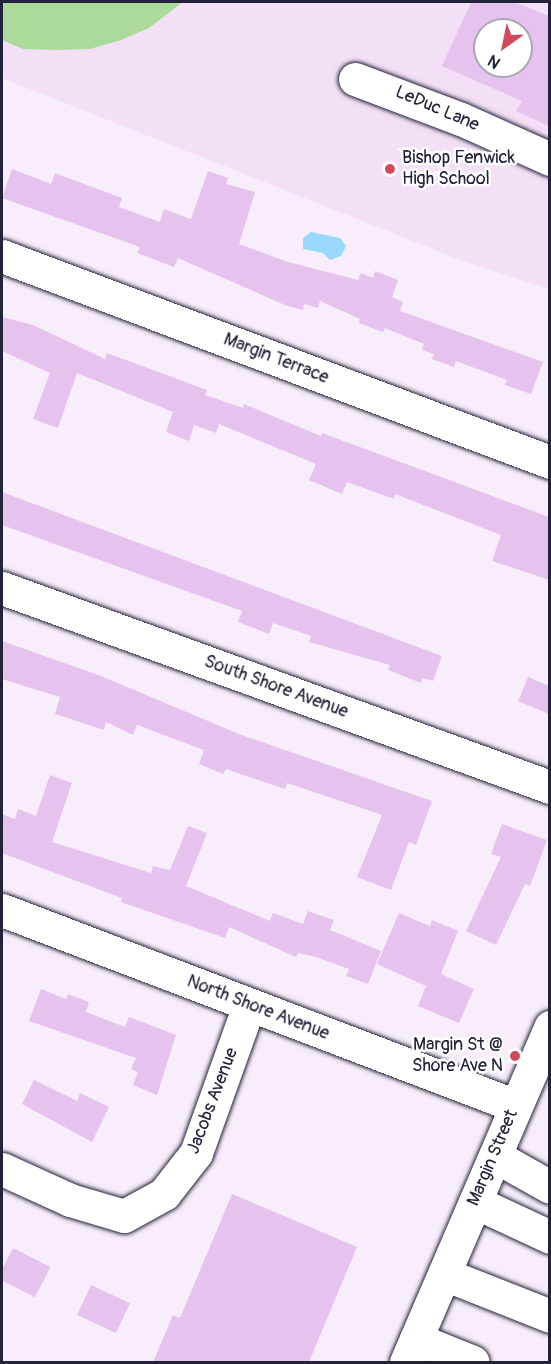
<!DOCTYPE html>
<html>
<head>
<meta charset="utf-8">
<style>
	body { margin:0 }
	#map { position:relative; width:551px; height:1364px; overflow:hidden; background:#f8edfa; font-family:Pangolin,sans-serif }
	div>[style] { position:absolute }
	.built>* { inset:0; background:#f3e0f6 }
	.green>* { inset:0; background:#abda9a }
	.water>* { inset:0; background:#9ad9fb }
	.building>* { inset:0; background:#e6c3ee; transform-origin:0 0 }
	.roads { filter:drop-shadow(0 0 2px #22223b) drop-shadow(0 0 2px #22223b) }
	.minor>* { height:33px; margin:-16.5px; padding:0 16.5px; transform-origin:16.5px; border-radius:16.5px; background:#fff }
	.major>* { height:33px; margin:-16.5px; padding:0 16.5px; transform-origin:16.5px; border-radius:16.5px; background:#fff }
	.dots>* { width:16px; height:16px; translate:-50% -50%; box-sizing:border-box; border:3px solid #fff; border-radius:50% }
	span { translate:-50% -50%; white-space:nowrap; text-align:center; line-height:1.15; -webkit-text-stroke:5px #fff; paint-order:stroke }
	.street-label { font-size:18px; color:#22223b }
	.poi-label { font-size:18px; color:#22223b }
	.left { translate:0 -50%; text-align:left }
	.right { translate:-100% -50%; text-align:right }
	.frame { position:absolute; inset:0; border:3px solid #22223b; pointer-events:none }
	.north { position:absolute; left:473px; top:18px; width:60px; height:60px; box-sizing:border-box; background:#fff; border:2px solid #a7a7b1; border-radius:50%; rotate:213deg; font-size:16px; font-weight:700; line-height:24px; text-align:center; color:#22223b }
	.north::after { content:''; display:block; margin:auto; width:21px; height:27px; background:#d1495b; clip-path:polygon(50% 0,100% 100%,50% 72%,0 100%) }
</style>
</head>
<body>
<div id="map">
	<div class="built">
		<i style="clip-path:polygon(evenodd,2px 2px,549px 2px,549px 289px,458px 259px,2px 78px,2px 2px,485px 30px,521px 30px,521px 66px,485px 66px,485px 30px)"></i>
	</div>
	<div class="green">
		<i style="clip-path:polygon(2px 2px,183px 2px,149px 28px,121px 40px,90px 49px,58px 50px,23px 49px,2px 40px)"></i>
	</div>
	<div class="water">
		<i style="clip-path:polygon(311px 232px,340px 238px,346px 246px,341px 256px,330px 260px,323px 253px,303px 249px,303px 238px)"></i>
	</div>
	<div class="building">
		<i style="clip-path:polygon(evenodd,471px 2px,514px 2px,549px 16px,549px 126px,516px 111px,522px 101px,442px 66px,471px 2px,485px 30px,521px 30px,521px 66px,485px 66px,485px 30px)"></i>
		<i style="clip-path:polygon(12px 169px,51px 184px,55px 173px,122px 198px,119px 207px,160px 222px,164px 209px,191px 219px,208px 171px,228px 178px,226px 184px,255px 192px,239px 244px,288px 262px,358px 280px,361px 273px,373px 278px,375px 271px,398px 280px,392px 297px,403px 302px,400px 311px,543px 362px,531px 394px,505px 385px,507px 380px,456px 361px,454px 367px,432px 359px,434px 354px,422px 350px,424px 344px,385px 328px,383px 332px,359px 323px,360px 319px,320px 301px,318px 308px,304px 304px,303px 310px,287px 306px,178px 258px,174px 267px,137px 253px,140px 247px,2px 198px)"></i>
		<i style="clip-path:polygon(2px 317px,33px 325px,105px 359px,107px 353px,207px 390px,205px 395px,243px 408px,244px 404px,321px 436px,322px 433px,549px 517px,549px 580px,492px 561px,501px 535px,395px 494px,394px 499px,347px 482px,342px 494px,309px 480px,316px 464px,219px 424px,216px 433px,194px 425px,189px 441px,166px 432px,173px 412px,77px 373px,58px 428px,33px 419px,50px 373px,2px 351px)"></i>
		<i style="clip-path:polygon(2px 492px,442px 656px,433px 681px,422px 678px,421px 683px,388px 670px,390px 665px,309px 642px,311px 636px,273px 623px,269px 634px,238px 622px,242px 611px,2px 525px)"></i>
		<i style="clip-path:polygon(2px 641px,101px 676px,239px 734px,432px 801px,416px 845px,409px 842px,391px 890px,357px 877px,382px 815px,287px 783px,285px 789px,226px 769px,223px 774px,199px 764px,204px 750px,137px 725px,133px 735px,106px 722px,104px 730px,55px 714px,60px 697px,2px 679px)"></i>
		<i style="clip-path:polygon(528px 677px,549px 686px,549px 714px,518px 701px)"></i>
		<i style="clip-path:polygon(50px 775px,72px 783px,52px 842px,151px 873px,153px 866px,170px 870px,188px 826px,207px 833px,186px 886px,270px 921px,273px 913px,303px 924px,308px 911px,334px 920px,330px 930px,381px 951px,368px 984px,346px 976px,349px 969px,316px 957px,298px 953px,296px 957px,229px 927px,225px 938px,121px 902px,122px 898px,2px 853px,2px 814px,15px 819px,18px 809px,36px 816px)"></i>
		<i style="clip-path:polygon(502px 824px,547px 840px,530px 886px,525px 884px,496px 945px,466px 931px,501px 857px,491px 854px)"></i>
		<i style="clip-path:polygon(399px 913px,430px 926px,432px 920px,458px 931px,441px 974px,474px 989px,459px 1023px,418px 1006px,426px 986px,377px 964px)"></i>
		<i style="clip-path:polygon(41px 989px,66px 999px,68px 994px,89px 1002px,86px 1012px,125px 1027px,129px 1017px,176px 1035px,157px 1095px,133px 1085px,138px 1072px,131px 1069px,136px 1058px,29px 1021px)"></i>
		<i style="clip-path:polygon(34px 1080px,77px 1101px,80px 1093px,109px 1107px,92px 1142px,22px 1104px)"></i>
		<i style="clip-path:polygon(232px 1194px,357px 1247px,309px 1362px,153px 1362px,173px 1315px,180px 1318px)"></i>
		<i style="left:13px;top:1248px;width:42px;height:34px;rotate:27deg"></i>
		<i style="left:91px;top:1285px;width:43px;height:33px;rotate:25deg"></i>
	</div>
	<div class="roads">
		<div class="minor">
			<i style="left:355px;top:79px;width:113px;rotate:20.7deg"></i>
			<i style="left:461px;top:119px;width:98px;rotate:24.2deg"></i>
			<i style="left:2px;top:256px;width:585px;rotate:20.6deg"></i>
			<i style="left:2px;top:588px;width:583px;rotate:19.96deg"></i>
			<i style="left:2px;top:910px;width:550px;rotate:20.87deg"></i>
			<i style="left:495px;top:1156px;width:63px;rotate:29.4deg"></i>
			<i style="left:2px;top:1169px;width:75px;rotate:24.5deg"></i>
			<i style="left:70px;top:1200px;width:56px;rotate:16.5deg"></i>
			<i style="left:124px;top:1216px;width:46px;rotate:-28.8deg"></i>
			<i style="left:164px;top:1194px;width:52px;rotate:-52deg"></i>
			<i style="left:196px;top:1153px;width:157px;rotate:-70.3deg"></i>
			<i style="left:475px;top:1202px;width:83px;rotate:25deg"></i>
			<i style="left:444px;top:1274px;width:114px;rotate:21.6deg"></i>
			<i style="left:416px;top:1339px;width:61px;rotate:22deg"></i>
		</div>
		<div class="major">
			<i style="left:406px;top:1362px;width:365px;rotate:-66.7deg"></i>
		</div>
	</div>
	<div class="dots">
		<i style="left:390px;top:169px;background:#d1495b"></i>
		<i style="left:515px;top:1056px;background:#d1495b"></i>
	</div>
	<div class="street-label">
		<span style="left:437px;top:109px;rotate:23deg">LeDuc Lane</span>
		<span style="left:276px;top:359px;rotate:21deg">Margin Terrace</span>
		<span style="left:276px;top:687px;rotate:20deg">South Shore Avenue</span>
		<span style="left:258px;top:1008px;rotate:21deg">North Shore Avenue</span>
		<span style="left:213px;top:1101px;rotate:-69deg">Jacobs Avenue</span>
		<span style="left:493px;top:1158px;rotate:-67deg">Margin Street</span>
	</div>
	<div class="poi-label">
		<span class="left" style="left:402px;top:169px">Bishop Fenwick<br>High School</span>
		<span class="right" style="left:503px;top:1056px">Margin St @<br>Shore Ave N</span>
	</div>
	<div class="frame"></div>
	<div class="north">N</div>
</div>
</body>
</html>
